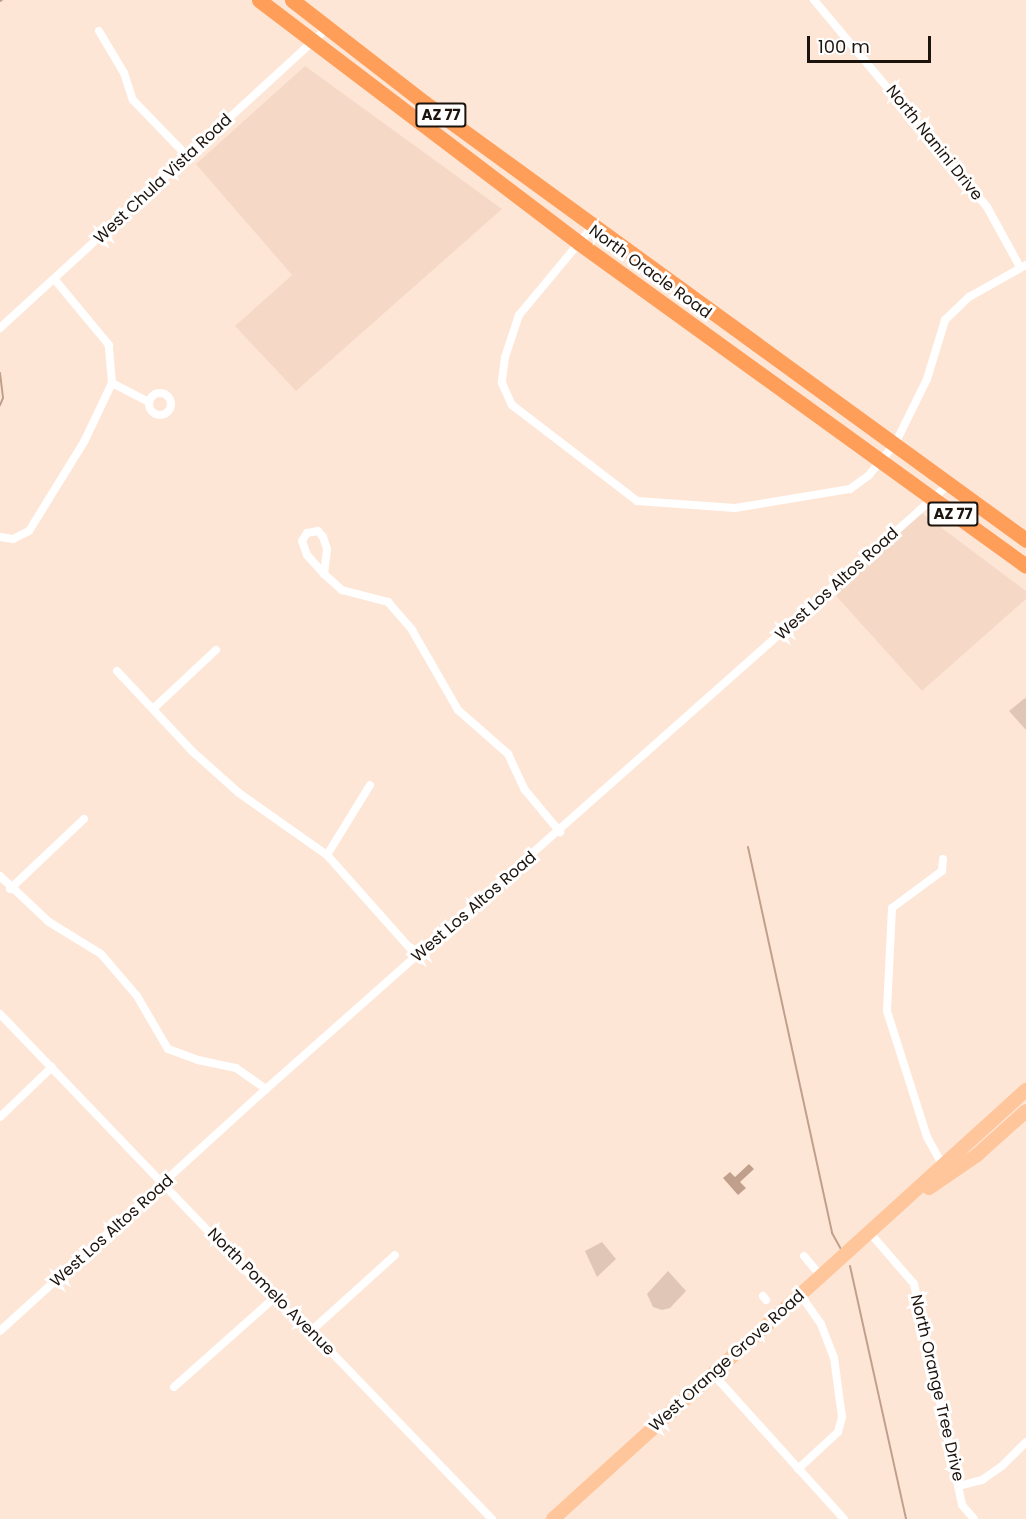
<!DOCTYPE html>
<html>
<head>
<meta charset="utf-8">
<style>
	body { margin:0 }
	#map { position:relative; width:1026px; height:1519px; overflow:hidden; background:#fee6d7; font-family:Poppins,sans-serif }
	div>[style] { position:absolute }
	.built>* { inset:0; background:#f6d8c6 }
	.green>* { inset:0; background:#dfc6b7 }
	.water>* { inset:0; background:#c0a08c }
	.stream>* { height:2px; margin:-1px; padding:0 1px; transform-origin:1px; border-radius:1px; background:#c0a08c }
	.street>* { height:8px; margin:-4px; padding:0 4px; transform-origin:4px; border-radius:4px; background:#fff }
	.street>.ring { margin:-4px; padding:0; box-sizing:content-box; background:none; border:8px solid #fff; border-radius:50% }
	.primary>* { height:14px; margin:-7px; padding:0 7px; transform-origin:7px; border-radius:7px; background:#ffc59b }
	.highway>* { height:15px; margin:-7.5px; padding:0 7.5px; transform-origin:7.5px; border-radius:7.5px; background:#ff9e59 }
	span { translate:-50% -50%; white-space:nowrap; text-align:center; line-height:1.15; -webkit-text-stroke:6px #fff; paint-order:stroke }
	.shield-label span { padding:2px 4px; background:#fff; border:2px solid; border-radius:4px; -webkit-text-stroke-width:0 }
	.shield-label { font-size:15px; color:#1d130d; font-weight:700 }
	.street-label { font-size:16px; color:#1d130d }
	.scale { position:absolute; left:807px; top:36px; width:124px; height:27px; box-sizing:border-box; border:3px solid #1d130d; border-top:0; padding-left:8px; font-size:18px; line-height:21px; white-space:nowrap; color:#1d130d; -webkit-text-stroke:4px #fff; paint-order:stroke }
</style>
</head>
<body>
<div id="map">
	<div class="built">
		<i style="clip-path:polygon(305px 66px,502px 209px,296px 391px,235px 326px,292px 275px,196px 164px)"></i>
		<i style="clip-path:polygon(915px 508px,1026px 591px,1026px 599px,922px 691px,828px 587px)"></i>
	</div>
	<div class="green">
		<i style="clip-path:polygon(1025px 698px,1026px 699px,1026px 730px,1009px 711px)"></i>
		<i style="clip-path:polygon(602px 1242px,616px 1259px,597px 1277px,585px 1251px)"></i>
		<i style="clip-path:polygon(668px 1271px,686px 1291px,670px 1308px,662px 1310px,653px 1307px,647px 1294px)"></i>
	</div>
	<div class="water">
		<i style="clip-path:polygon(749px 1164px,754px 1169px,740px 1182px,746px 1188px,738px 1195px,723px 1178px,730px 1172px,735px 1177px)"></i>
	</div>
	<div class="stream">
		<i style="left:0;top:1px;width:2px;rotate:-27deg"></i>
		<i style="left:0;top:373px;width:25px;rotate:83deg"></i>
		<i style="left:3px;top:398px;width:8px;rotate:113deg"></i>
		<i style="left:748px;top:847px;width:395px;rotate:77.7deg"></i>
		<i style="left:832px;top:1233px;width:18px;rotate:61deg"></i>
		<i style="left:850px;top:1266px;width:259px;rotate:77.5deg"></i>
	</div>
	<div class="street">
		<i style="left:814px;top:0;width:270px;rotate:50.1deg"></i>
		<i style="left:987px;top:207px;width:68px;rotate:61.2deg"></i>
		<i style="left:99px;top:31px;width:49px;rotate:59.2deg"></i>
		<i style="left:124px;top:73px;width:28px;rotate:72deg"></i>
		<i style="left:133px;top:100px;width:78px;rotate:46deg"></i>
		<i style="left:593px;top:226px;width:116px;rotate:129.7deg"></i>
		<i style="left:519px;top:315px;width:44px;rotate:108.4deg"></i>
		<i style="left:505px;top:357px;width:26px;rotate:97deg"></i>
		<i style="left:502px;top:383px;width:24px;rotate:66deg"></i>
		<i style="left:512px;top:405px;width:158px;rotate:37.5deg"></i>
		<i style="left:637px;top:501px;width:98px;rotate:4.1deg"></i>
		<i style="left:735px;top:508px;width:117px;rotate:-9.4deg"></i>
		<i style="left:850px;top:489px;width:24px;rotate:-36deg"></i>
		<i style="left:869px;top:475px;width:40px;rotate:-50deg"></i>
		<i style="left:895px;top:444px;width:72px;rotate:-63.8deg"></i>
		<i style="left:927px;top:379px;width:62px;rotate:-73deg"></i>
		<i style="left:945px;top:320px;width:33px;rotate:-44deg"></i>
		<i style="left:969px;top:297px;width:65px;rotate:-29.3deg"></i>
		<i style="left:0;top:328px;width:442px;rotate:-42.5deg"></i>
		<i style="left:112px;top:383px;width:42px;rotate:27.2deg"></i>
		<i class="ring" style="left:149px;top:393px;width:14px;height:14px"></i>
		<i style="left:0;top:537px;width:13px;rotate:9deg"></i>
		<i style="left:13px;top:539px;width:18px;rotate:-27deg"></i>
		<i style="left:29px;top:531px;width:105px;rotate:-58.3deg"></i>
		<i style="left:84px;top:442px;width:65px;rotate:-64.6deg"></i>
		<i style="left:112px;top:383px;width:38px;rotate:-95deg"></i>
		<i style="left:109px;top:345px;width:85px;rotate:-129.7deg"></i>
		<i style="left:324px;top:574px;width:25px;rotate:-83deg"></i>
		<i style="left:327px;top:549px;width:13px;rotate:-108deg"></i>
		<i style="left:323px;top:537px;width:8px;rotate:-130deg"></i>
		<i style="left:318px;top:531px;width:11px;rotate:170deg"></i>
		<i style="left:307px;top:533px;width:9px;rotate:122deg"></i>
		<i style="left:302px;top:541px;width:15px;rotate:70deg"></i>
		<i style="left:307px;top:555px;width:25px;rotate:48deg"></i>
		<i style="left:324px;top:574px;width:24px;rotate:42deg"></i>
		<i style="left:342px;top:590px;width:48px;rotate:14.6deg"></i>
		<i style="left:388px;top:602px;width:37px;rotate:49deg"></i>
		<i style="left:412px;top:630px;width:92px;rotate:60.1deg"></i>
		<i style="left:458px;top:710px;width:67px;rotate:41.3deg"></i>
		<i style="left:508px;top:754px;width:40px;rotate:65deg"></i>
		<i style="left:525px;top:790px;width:55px;rotate:50.2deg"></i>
		<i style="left:117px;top:671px;width:110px;rotate:46.8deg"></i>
		<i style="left:192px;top:751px;width:63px;rotate:41.8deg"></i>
		<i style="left:239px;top:793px;width:108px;rotate:35.2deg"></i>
		<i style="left:327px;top:855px;width:137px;rotate:48.3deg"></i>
		<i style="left:154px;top:708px;width:85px;rotate:-43.1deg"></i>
		<i style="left:327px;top:855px;width:82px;rotate:-58.4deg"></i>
		<i style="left:943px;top:859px;width:12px;rotate:95deg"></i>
		<i style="left:942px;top:871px;width:62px;rotate:143.5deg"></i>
		<i style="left:892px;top:908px;width:103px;rotate:92.8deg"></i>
		<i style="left:887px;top:1011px;width:132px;rotate:72.4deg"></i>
		<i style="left:927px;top:1137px;width:35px;rotate:61deg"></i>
		<i style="left:0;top:876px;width:67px;rotate:43.2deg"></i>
		<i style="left:49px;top:922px;width:61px;rotate:31.6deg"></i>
		<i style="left:101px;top:954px;width:55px;rotate:49.4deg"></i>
		<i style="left:137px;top:996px;width:61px;rotate:59.7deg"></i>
		<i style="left:168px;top:1049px;width:32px;rotate:20deg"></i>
		<i style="left:198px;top:1060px;width:39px;rotate:12deg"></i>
		<i style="left:236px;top:1068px;width:37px;rotate:35deg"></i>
		<i style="left:10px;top:889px;width:102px;rotate:-43.4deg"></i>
		<i style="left:0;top:1014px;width:395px;rotate:46.2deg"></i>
		<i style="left:273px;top:1299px;width:50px;rotate:40.1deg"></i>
		<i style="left:311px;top:1331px;width:261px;rotate:46.1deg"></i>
		<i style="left:0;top:1117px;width:72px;rotate:-43.9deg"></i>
		<i style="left:870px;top:1233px;width:67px;rotate:49.2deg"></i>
		<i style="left:914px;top:1284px;width:226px;rotate:77.7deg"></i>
		<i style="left:962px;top:1505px;width:18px;rotate:49deg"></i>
		<i style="left:804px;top:1256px;width:26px;rotate:50deg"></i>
		<i style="left:763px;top:1296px;width:5px;rotate:53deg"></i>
		<i style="left:0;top:1331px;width:360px;rotate:-42.3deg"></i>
		<i style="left:266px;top:1089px;width:912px;rotate:-41.53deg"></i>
		<i style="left:311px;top:1331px;width:113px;rotate:-42.1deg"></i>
		<i style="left:713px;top:1374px;width:195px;rotate:47.9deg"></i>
		<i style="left:174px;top:1387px;width:132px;rotate:-41.6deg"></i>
		<i style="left:798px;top:1469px;width:54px;rotate:-42.8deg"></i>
		<i style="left:838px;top:1432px;width:16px;rotate:-75deg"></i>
		<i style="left:842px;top:1417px;width:60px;rotate:-97.7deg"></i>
		<i style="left:834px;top:1358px;width:36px;rotate:-111deg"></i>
		<i style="left:821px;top:1324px;width:37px;rotate:-125deg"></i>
		<i style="left:959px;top:1486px;width:24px;rotate:-15deg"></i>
		<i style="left:982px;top:1480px;width:24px;rotate:-35deg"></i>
		<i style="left:1002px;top:1466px;width:34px;rotate:-45deg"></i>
	</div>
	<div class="primary">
		<i style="left:929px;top:1188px;width:58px;rotate:-34.5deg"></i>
		<i style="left:977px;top:1155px;width:66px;rotate:-41.9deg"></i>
		<i style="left:553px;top:1519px;width:639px;rotate:-42.21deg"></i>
	</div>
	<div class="highway">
		<i style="left:259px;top:0;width:402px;rotate:37.2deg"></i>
		<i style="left:579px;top:243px;width:551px;rotate:35.85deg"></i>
		<i style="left:292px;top:0;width:168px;rotate:37.8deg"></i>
		<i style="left:425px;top:103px;width:743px;rotate:36.02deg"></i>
	</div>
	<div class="shield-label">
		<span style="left:441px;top:115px">AZ 77</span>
		<span style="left:953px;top:514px">AZ 77</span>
	</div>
	<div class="street-label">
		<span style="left:934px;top:143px;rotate:51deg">North Nanini Drive</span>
		<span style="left:163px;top:179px;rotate:-43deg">West Chula Vista Road</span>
		<span style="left:650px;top:272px;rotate:36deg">North Oracle Road</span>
		<span style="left:837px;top:584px;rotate:-42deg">West Los Altos Road</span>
		<span style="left:474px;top:907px;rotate:-41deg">West Los Altos Road</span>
		<span style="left:112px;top:1231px;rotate:-42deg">West Los Altos Road</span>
		<span style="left:271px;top:1292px;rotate:45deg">North Pomelo Avenue</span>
		<span style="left:727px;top:1361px;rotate:-42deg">West Orange Grove Road</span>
		<span style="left:937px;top:1388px;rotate:77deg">North Orange Tree Drive</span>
	</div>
	<div class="scale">100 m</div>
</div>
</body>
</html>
